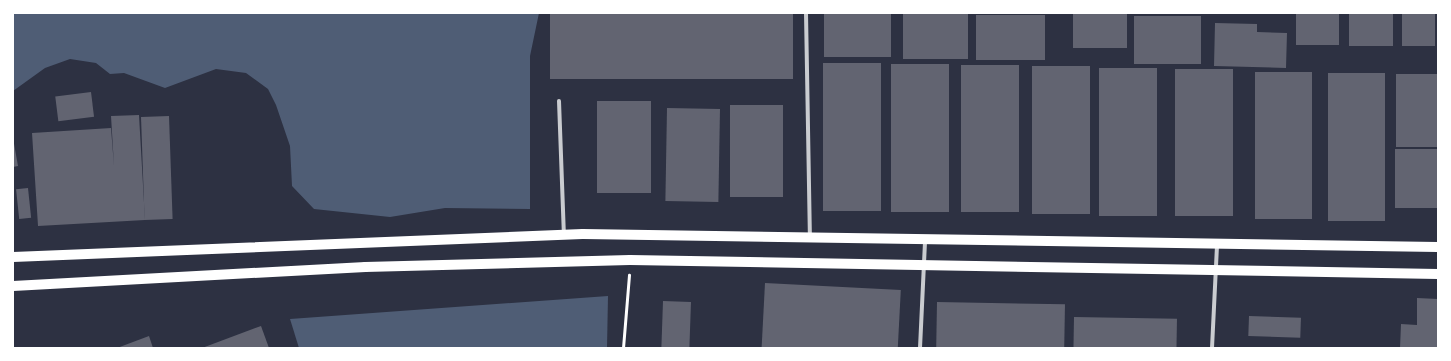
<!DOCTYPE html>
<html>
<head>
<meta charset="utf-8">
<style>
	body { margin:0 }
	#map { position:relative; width:1451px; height:361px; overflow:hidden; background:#2d3142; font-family:"IBM Plex Serif",serif }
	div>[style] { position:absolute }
	.water>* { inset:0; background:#4f5d75 }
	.building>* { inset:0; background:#626471; transform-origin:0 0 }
	.path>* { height:2.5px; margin:-1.25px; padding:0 1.25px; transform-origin:1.25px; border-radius:1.25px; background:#fff }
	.minor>* { height:4px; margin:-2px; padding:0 2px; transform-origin:2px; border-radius:2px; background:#caccd0 }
	.primary>* { height:10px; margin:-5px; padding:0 5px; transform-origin:5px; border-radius:5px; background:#fff }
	span { translate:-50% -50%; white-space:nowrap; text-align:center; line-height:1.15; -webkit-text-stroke:4px #fff; paint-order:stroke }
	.frame { position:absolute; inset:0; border:14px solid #fff; pointer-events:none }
</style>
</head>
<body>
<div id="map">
	<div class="water">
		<i style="clip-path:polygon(13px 13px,539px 13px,530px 56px,530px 209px,445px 208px,390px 217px,314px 209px,292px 186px,290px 146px,276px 105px,268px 89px,246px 73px,216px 69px,165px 88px,124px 73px,110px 74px,96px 63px,70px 59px,45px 68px,13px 91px)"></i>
		<i style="clip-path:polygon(608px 296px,607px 348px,299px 348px,290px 319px)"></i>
	</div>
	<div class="building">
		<i style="left:550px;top:13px;width:243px;height:66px"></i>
		<i style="left:824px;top:13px;width:67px;height:44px"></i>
		<i style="left:903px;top:13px;width:65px;height:46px"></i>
		<i style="left:1073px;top:13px;width:54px;height:35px"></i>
		<i style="left:1296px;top:13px;width:43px;height:32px"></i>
		<i style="left:1349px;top:13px;width:44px;height:33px"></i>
		<i style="left:1402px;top:13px;width:33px;height:33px"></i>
		<i style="left:976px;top:15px;width:69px;height:45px"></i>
		<i style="left:1134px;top:16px;width:67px;height:48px"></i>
		<i style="clip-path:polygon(1215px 23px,1257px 24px,1257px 32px,1287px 33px,1286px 68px,1214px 66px)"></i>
		<i style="left:823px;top:63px;width:58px;height:148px"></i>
		<i style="left:891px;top:64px;width:58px;height:148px"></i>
		<i style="left:961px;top:65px;width:58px;height:147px"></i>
		<i style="left:1032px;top:66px;width:58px;height:148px"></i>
		<i style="left:1099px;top:68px;width:58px;height:148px"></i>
		<i style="left:1175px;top:69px;width:58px;height:147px"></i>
		<i style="left:1255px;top:72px;width:57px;height:147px"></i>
		<i style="left:1328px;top:73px;width:57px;height:148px"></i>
		<i style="left:1396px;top:74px;width:42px;height:73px"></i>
		<i style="left:91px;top:92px;width:25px;height:36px;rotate:83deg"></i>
		<i style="left:597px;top:101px;width:54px;height:92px"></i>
		<i style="left:730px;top:105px;width:53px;height:92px"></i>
		<i style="left:667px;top:108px;width:53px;height:93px;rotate:1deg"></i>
		<i style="clip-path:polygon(139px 115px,145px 220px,38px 226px,32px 133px,111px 128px,114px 166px,111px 116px)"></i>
		<i style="left:169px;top:116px;width:103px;height:28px;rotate:88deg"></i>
		<i style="clip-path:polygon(13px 138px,18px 166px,13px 167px)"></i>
		<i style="left:1438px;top:149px;width:59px;height:43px;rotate:90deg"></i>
		<i style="left:28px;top:188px;width:30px;height:12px;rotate:84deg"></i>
		<i style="left:765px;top:283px;width:136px;height:65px;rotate:3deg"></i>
		<i style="clip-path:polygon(1417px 298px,1438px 299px,1438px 348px,1400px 348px,1401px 324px,1417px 325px)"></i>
		<i style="left:663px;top:301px;width:28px;height:47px;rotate:2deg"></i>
		<i style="left:937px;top:302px;width:128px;height:46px;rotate:1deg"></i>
		<i style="left:1249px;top:316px;width:52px;height:20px;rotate:2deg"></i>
		<i style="left:1074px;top:317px;width:103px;height:31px;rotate:1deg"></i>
		<i style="clip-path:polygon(261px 326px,269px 348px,202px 348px)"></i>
		<i style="clip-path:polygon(149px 336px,153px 348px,117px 348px)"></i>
	</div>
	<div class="path">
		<i style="left:623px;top:348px;width:73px;rotate:-85.3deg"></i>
	</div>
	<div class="minor">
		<i style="left:806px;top:13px;width:222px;rotate:89deg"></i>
		<i style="left:559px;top:101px;width:134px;rotate:87.9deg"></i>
		<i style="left:920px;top:348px;width:107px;rotate:-87.3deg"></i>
		<i style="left:1212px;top:348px;width:102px;rotate:-87.2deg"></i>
	</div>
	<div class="primary">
		<i style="left:13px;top:257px;width:570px;rotate:-2.31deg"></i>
		<i style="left:583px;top:234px;width:855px;rotate:0.87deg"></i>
		<i style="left:13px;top:286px;width:353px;rotate:-3.1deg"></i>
		<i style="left:365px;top:267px;width:265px;rotate:-1.5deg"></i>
		<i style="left:630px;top:260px;width:808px;rotate:0.99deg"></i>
	</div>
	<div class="frame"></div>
</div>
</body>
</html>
